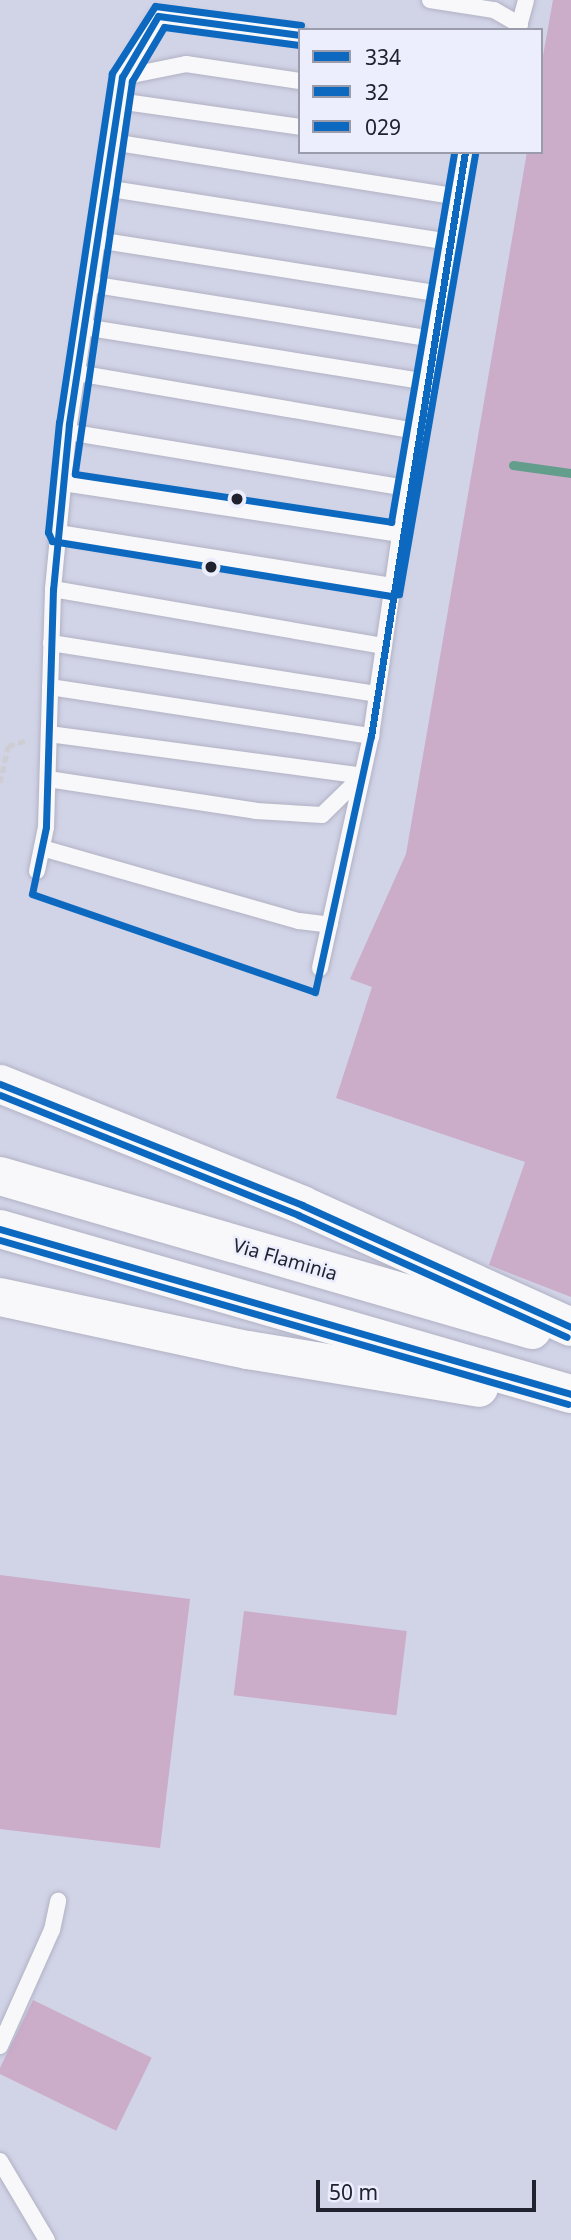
<!DOCTYPE html>
<html>
<head>
<meta charset="utf-8">
<style>
	body { margin:0 }
	#map { position:relative; width:571px; height:2240px; overflow:hidden; background:#d1d3e7; font-family:"Noto Sans",sans-serif }
	div>[style] { position:absolute }
	.green>* { inset:0; background:#cbacc9; transform-origin:0 0 }
	.stream>* { height:9px; margin:-4.5px; padding:0 4.5px; transform-origin:4.5px; border-radius:4.5px; background:#629e8b }
	.path>* { height:4.5px; margin-top:-2.25px; transform-origin:0; background:repeating-linear-gradient(90deg,#cdcdd3 0 7px,transparent 0 10.5px) }
	.roads { filter:drop-shadow(0 0 2px #b1b2c3) drop-shadow(0 0 2px #b1b2c3) }
	.lane>* { height:16px; margin:-8px; padding:0 8px; transform-origin:8px; border-radius:8px; background:#f8f8fb }
	.highway>* { height:38px; margin:-19px; padding:0 19px; transform-origin:19px; border-radius:19px; background:#f8f8fb }
	.bus-1>* { height:7px; margin:-3.5px; padding:0 3.5px; transform-origin:3.5px; border-radius:3.5px; background:#0c69bf }
	.bus-2>* { height:7px; margin:-3.5px; padding:0 3.5px; transform-origin:3.5px; border-radius:3.5px; background:#0c69bf }
	.bus-3>* { height:7px; margin:-3.5px; padding:0 3.5px; transform-origin:3.5px; border-radius:3.5px; background:#0c69bf }
	.dots>* { width:19px; height:19px; translate:-50% -50%; box-sizing:border-box; border:4px solid #eceefd; border-radius:50% }
	span { translate:-50% -50%; white-space:nowrap; text-align:center; line-height:1.15; -webkit-text-stroke:5px #eceefd; paint-order:stroke }
	.street-label { font-size:19px; color:#212230 }
	.legend { position:absolute; left:298px; top:28px; width:245px; height:126px; box-sizing:border-box; background:#eceefd; border:2px solid #9b9cab; margin:0; padding:9px 12px; list-style:none; font-size:21px; color:#212230 }
	.legend li { display:flex; align-items:center; gap:14px; height:35px }
	.legend b { width:35px; border:2px solid #9b9cab }
	.scale { position:absolute; left:316px; top:2180px; width:220px; height:32px; box-sizing:border-box; border:4px solid #212230; border-top:0; padding-left:9px; font-size:21px; line-height:24px; white-space:nowrap; color:#212230; -webkit-text-stroke:5px #eceefd; paint-order:stroke }
</style>
</head>
<body>
<div id="map">
	<div class="green">
		<i style="clip-path:polygon(553px 0,571px 0,571px 1297px,489px 1265px,525px 1162px,336px 1098px,372px 987px,350px 979px,406px 854px,527px 152px,541px 152px,541px 67px)"></i>
		<i style="clip-path:polygon(0 1575px,190px 1599px,160px 1848px,0 1829px)"></i>
		<i style="left:244px;top:1611px;width:164px;height:85px;rotate:7deg"></i>
		<i style="left:33px;top:2000px;width:132px;height:81px;rotate:26deg"></i>
	</div>
	<div class="stream">
		<i style="left:513px;top:465px;width:59px;rotate:7.9deg"></i>
	</div>
	<div class="path">
		<i style="left:0;top:783px;width:38px;rotate:-78deg"></i>
		<i style="left:8px;top:746px;width:21px;rotate:-17deg"></i>
	</div>
	<div class="roads">
		<div class="lane">
			<i style="left:430px;top:0;width:65px;rotate:8.9deg"></i>
			<i style="left:494px;top:10px;width:30px;rotate:30deg"></i>
			<i style="left:518px;top:30px;width:31px;rotate:-75deg"></i>
			<i style="left:122px;top:77px;width:65px;rotate:-11.5deg"></i>
			<i style="left:186px;top:64px;width:115px;rotate:8.5deg"></i>
			<i style="left:118px;top:101px;width:184px;rotate:8.1deg"></i>
			<i style="left:112px;top:142px;width:350px;rotate:9deg"></i>
			<i style="left:105px;top:188px;width:349px;rotate:8.9deg"></i>
			<i style="left:97px;top:240px;width:348px;rotate:8.9deg"></i>
			<i style="left:90px;top:284px;width:348px;rotate:9.1deg"></i>
			<i style="left:84px;top:327px;width:346px;rotate:9.1deg"></i>
			<i style="left:77px;top:373px;width:346px;rotate:9.7deg"></i>
			<i style="left:68px;top:432px;width:345px;rotate:9.4deg"></i>
			<i style="left:63px;top:483px;width:341px;rotate:8.6deg"></i>
			<i style="left:58px;top:533px;width:338px;rotate:9deg"></i>
			<i style="left:53px;top:589px;width:336px;rotate:9.8deg"></i>
			<i style="left:51px;top:643px;width:329px;rotate:8.9deg"></i>
			<i style="left:50px;top:687px;width:325px;rotate:8.7deg"></i>
			<i style="left:49px;top:734px;width:316px;rotate:7.6deg"></i>
			<i style="left:48px;top:779px;width:210px;rotate:8.7deg"></i>
			<i style="left:256px;top:811px;width:66px;rotate:3.5deg"></i>
			<i style="left:322px;top:815px;width:56px;rotate:-44.3deg"></i>
			<i style="left:42px;top:848px;width:267px;rotate:15.9deg"></i>
			<i style="left:299px;top:921px;width:31px;rotate:7deg"></i>
			<i style="left:37px;top:871px;width:45px;rotate:-78.4deg"></i>
			<i style="left:46px;top:827px;width:238px;rotate:-88.3deg"></i>
			<i style="left:53px;top:589px;width:166px;rotate:-84.5deg"></i>
			<i style="left:69px;top:424px;width:351px;rotate:-81.3deg"></i>
			<i style="left:122px;top:77px;width:71px;rotate:-59.5deg"></i>
			<i style="left:158px;top:16px;width:143px;rotate:7.6deg"></i>
			<i style="left:320px;top:968px;width:238px;rotate:-77.6deg"></i>
			<i style="left:371px;top:736px;width:204px;rotate:-81.8deg"></i>
			<i style="left:400px;top:534px;width:387px;rotate:-80.3deg"></i>
			<i style="left:0;top:2046px;width:127px;rotate:-65.9deg"></i>
			<i style="left:52px;top:1930px;width:30px;rotate:-78deg"></i>
			<i style="left:0;top:2161px;width:92px;rotate:59.3deg"></i>
		</div>
		<div class="highway">
			<i style="left:0;top:1084px;width:325px;rotate:21.8deg"></i>
			<i style="left:302px;top:1205px;width:295px;rotate:24.4deg"></i>
			<i style="left:0;top:1176px;width:554px;rotate:16.14deg"></i>
			<i style="left:0;top:1229px;width:594px;rotate:16.12deg"></i>
			<i style="left:0;top:1297px;width:254px;rotate:12.1deg"></i>
			<i style="left:248px;top:1350px;width:234px;rotate:9.3deg"></i>
		</div>
	</div>
	<div class="bus-1">
		<i style="left:300px;top:35px;width:143px;rotate:-172.4deg"></i>
		<i style="left:158px;top:16px;width:71px;rotate:120.5deg"></i>
		<i style="left:122px;top:77px;width:351px;rotate:98.7deg"></i>
		<i style="left:69px;top:424px;width:166px;rotate:95.5deg"></i>
		<i style="left:53px;top:589px;width:238px;rotate:91.7deg"></i>
		<i style="left:46px;top:827px;width:68px;rotate:101.8deg"></i>
		<i style="left:32px;top:894px;width:299px;rotate:19.1deg"></i>
		<i style="left:315px;top:992px;width:262px;rotate:-77.7deg"></i>
		<i style="left:371px;top:736px;width:592px;rotate:-80.86deg"></i>
		<i style="left:0;top:1084px;width:325px;rotate:21.8deg"></i>
		<i style="left:302px;top:1205px;width:295px;rotate:24.4deg"></i>
		<i style="left:0;top:1229px;width:594px;rotate:16.12deg"></i>
	</div>
	<div class="bus-2">
		<i style="left:301px;top:25px;width:147px;rotate:-172.6deg"></i>
		<i style="left:155px;top:6px;width:80px;rotate:122.7deg"></i>
		<i style="left:112px;top:73px;width:353px;rotate:98.6deg"></i>
		<i style="left:59px;top:422px;width:111px;rotate:95.7deg"></i>
		<i style="left:48px;top:532px;width:10px;rotate:66deg"></i>
		<i style="left:52px;top:541px;width:342px;rotate:9.2deg"></i>
		<i style="left:390px;top:596px;width:9px;rotate:-13deg"></i>
		<i style="left:399px;top:594px;width:447px;rotate:-80.2deg"></i>
		<i style="left:0;top:1095px;width:321px;rotate:21.9deg"></i>
		<i style="left:298px;top:1215px;width:295px;rotate:24.4deg"></i>
		<i style="left:0;top:1240px;width:591px;rotate:16.11deg"></i>
	</div>
	<div class="bus-3">
		<i style="left:299px;top:45px;width:136px;rotate:-172.4deg"></i>
		<i style="left:164px;top:27px;width:63px;rotate:120.7deg"></i>
		<i style="left:132px;top:81px;width:397px;rotate:98.3deg"></i>
		<i style="left:75px;top:474px;width:320px;rotate:8.6deg"></i>
		<i style="left:391px;top:522px;width:375px;rotate:-80.3deg"></i>
	</div>
	<div class="dots">
		<i style="left:237px;top:499px;background:#212230"></i>
		<i style="left:211px;top:567px;background:#212230"></i>
	</div>
	<div class="street-label">
		<span style="left:285px;top:1260px;rotate:16deg">Via Flaminia</span>
	</div>
	<ul class="legend">
	<li><b style="height:9px;background:#0c69bf"></b>334</li>
	<li><b style="height:9px;background:#0c69bf"></b>32</li>
	<li><b style="height:9px;background:#0c69bf"></b>029</li>
	</ul>
	<div class="scale">50 m</div>
</div>
</body>
</html>
